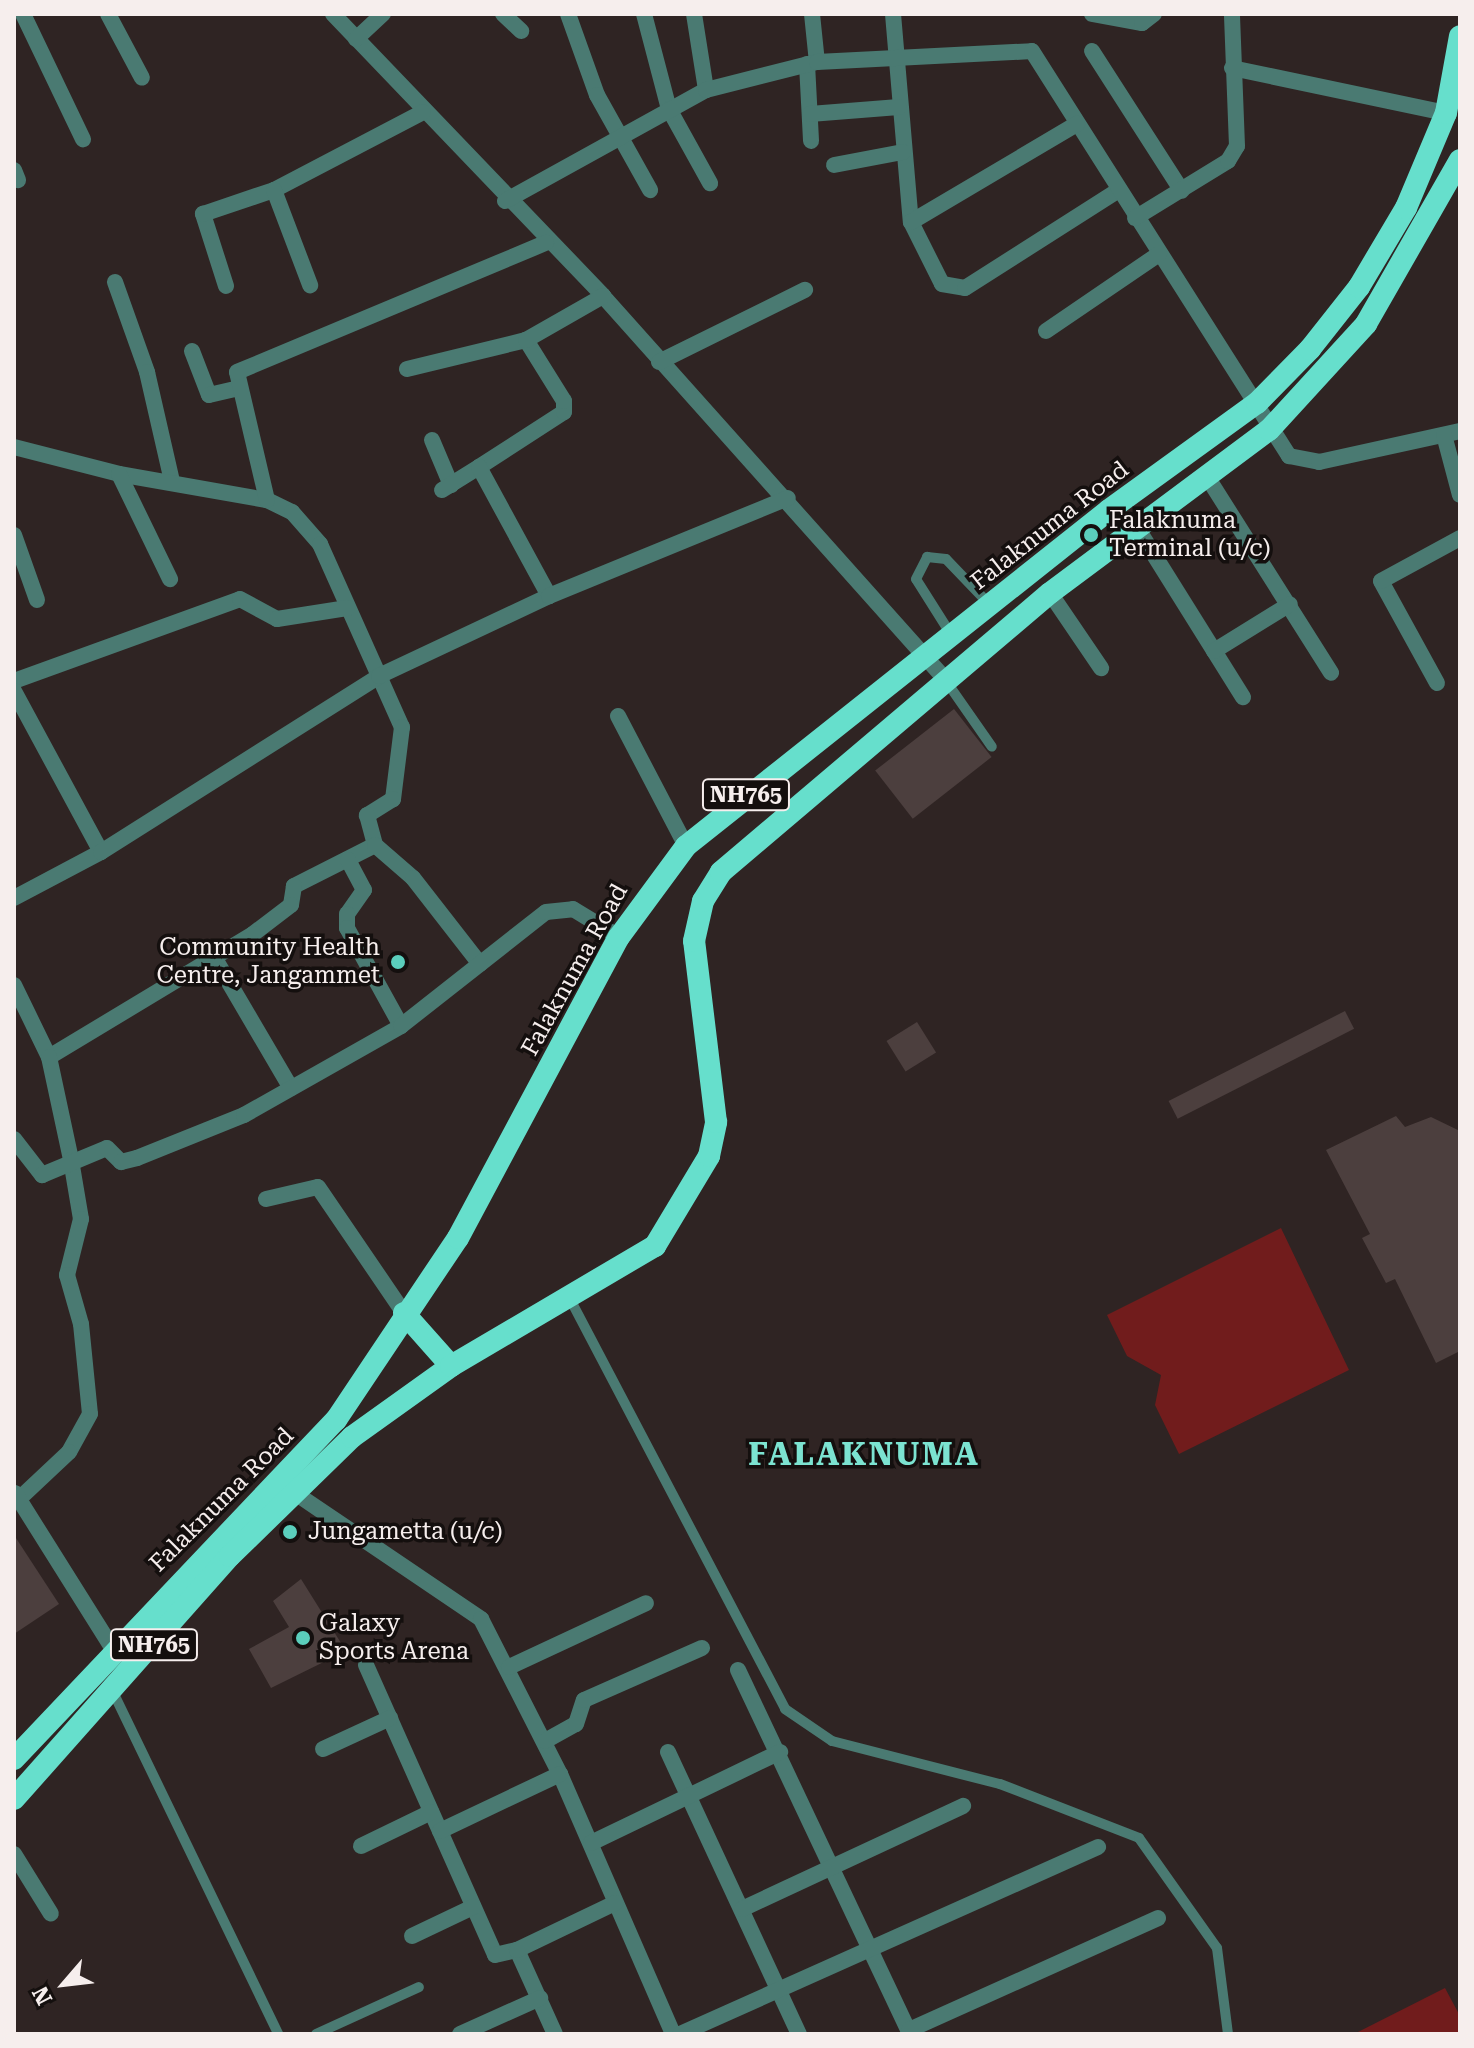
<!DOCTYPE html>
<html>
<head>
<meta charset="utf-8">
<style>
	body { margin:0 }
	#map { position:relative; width:1474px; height:2048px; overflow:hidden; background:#2f2423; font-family:"Roboto Serif",serif }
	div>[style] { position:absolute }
	.green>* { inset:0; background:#711c1c }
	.building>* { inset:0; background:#4c3f3e; transform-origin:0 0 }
	.service>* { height:10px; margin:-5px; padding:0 5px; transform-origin:5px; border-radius:5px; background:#4a7a72 }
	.minor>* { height:16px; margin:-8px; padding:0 8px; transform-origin:8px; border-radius:8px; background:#4a7a72 }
	.trunk>* { height:22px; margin:-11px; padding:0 11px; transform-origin:11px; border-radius:11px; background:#66dfcc }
	.dots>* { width:22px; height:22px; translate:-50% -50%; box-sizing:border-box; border:4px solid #140f0e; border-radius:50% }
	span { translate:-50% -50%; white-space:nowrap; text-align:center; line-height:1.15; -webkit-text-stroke:7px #140f0e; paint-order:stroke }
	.shield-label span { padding:2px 6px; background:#140f0e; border:2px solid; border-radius:6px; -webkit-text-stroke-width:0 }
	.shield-label { font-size:22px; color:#f6eeed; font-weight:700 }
	.poi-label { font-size:24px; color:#f6eeed }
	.left { translate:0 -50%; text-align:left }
	.right { translate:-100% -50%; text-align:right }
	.street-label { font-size:24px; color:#f6eeed }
	.district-label { font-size:32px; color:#7ce3d1; font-weight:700; letter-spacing:2px }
	.frame { position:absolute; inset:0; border:16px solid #f6eeed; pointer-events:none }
	.north { position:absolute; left:24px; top:1944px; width:80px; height:80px; -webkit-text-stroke:6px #140f0e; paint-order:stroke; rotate:242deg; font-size:22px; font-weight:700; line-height:32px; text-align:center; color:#f6eeed }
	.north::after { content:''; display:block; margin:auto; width:28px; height:36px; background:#f6eeed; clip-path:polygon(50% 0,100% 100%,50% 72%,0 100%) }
</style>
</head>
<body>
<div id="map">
	<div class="green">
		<i style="clip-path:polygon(1281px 1228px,1349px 1370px,1179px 1454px,1155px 1405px,1161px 1375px,1127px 1356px,1107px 1315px)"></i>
		<i style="clip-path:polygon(1445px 1988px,1460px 2016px,1460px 2034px,1354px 2034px)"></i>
	</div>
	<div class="building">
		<i style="left:954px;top:709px;width:61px;height:100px;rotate:52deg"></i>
		<i style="left:1345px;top:1011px;width:20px;height:198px;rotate:63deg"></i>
		<i style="left:917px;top:1022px;width:36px;height:36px;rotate:58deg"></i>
		<i style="clip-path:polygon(1396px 1116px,1405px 1127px,1431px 1117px,1460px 1131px,1460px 1351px,1436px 1363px,1395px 1279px,1386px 1283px,1362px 1238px,1370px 1234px,1326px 1150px)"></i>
		<i style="clip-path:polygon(14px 1535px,59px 1604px,14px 1634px)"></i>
		<i style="clip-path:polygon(301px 1579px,346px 1651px,271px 1688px,249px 1649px,289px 1627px,273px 1601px)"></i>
	</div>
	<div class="service">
		<i style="left:952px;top:636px;width:67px;rotate:-122.3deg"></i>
		<i style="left:916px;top:579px;width:25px;rotate:-63deg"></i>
		<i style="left:927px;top:557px;width:19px;rotate:6deg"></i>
		<i style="left:946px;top:559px;width:62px;rotate:46.3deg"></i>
		<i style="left:946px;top:681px;width:80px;rotate:55.1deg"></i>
		<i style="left:569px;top:1297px;width:465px;rotate:62.3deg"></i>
		<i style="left:785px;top:1709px;width:57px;rotate:34.2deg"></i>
		<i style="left:832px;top:1741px;width:173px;rotate:14.4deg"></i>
		<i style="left:1000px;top:1784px;width:149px;rotate:21.2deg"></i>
		<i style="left:1139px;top:1838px;width:135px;rotate:54.7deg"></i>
		<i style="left:1217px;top:1948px;width:87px;rotate:82.7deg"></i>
		<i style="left:113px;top:1692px;width:380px;rotate:64.2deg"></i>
		<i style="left:316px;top:2034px;width:113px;rotate:-24.5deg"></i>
	</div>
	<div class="minor">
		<i style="left:23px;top:14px;width:139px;rotate:64.4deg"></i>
		<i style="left:108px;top:14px;width:72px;rotate:62deg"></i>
		<i style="left:333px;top:14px;width:390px;rotate:46.2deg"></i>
		<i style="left:603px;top:296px;width:513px;rotate:48.24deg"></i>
		<i style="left:503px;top:14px;width:25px;rotate:43deg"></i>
		<i style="left:568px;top:14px;width:86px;rotate:70.3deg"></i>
		<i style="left:597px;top:95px;width:109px;rotate:60.8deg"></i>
		<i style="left:644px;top:14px;width:98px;rotate:75.3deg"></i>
		<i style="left:669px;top:109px;width:85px;rotate:61deg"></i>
		<i style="left:694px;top:14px;width:77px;rotate:81deg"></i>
		<i style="left:812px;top:14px;width:48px;rotate:84.1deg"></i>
		<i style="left:893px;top:14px;width:209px;rotate:85.1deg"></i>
		<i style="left:911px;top:222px;width:69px;rotate:63.4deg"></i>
		<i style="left:942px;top:284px;width:23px;rotate:10deg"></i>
		<i style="left:965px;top:288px;width:180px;rotate:-32.5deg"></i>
		<i style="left:1092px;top:14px;width:51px;rotate:10.2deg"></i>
		<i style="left:1142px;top:23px;width:15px;rotate:-37deg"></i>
		<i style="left:356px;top:39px;width:37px;rotate:-43deg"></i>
		<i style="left:1092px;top:51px;width:166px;rotate:57.3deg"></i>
		<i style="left:807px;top:64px;width:77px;rotate:87deg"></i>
		<i style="left:1232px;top:68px;width:219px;rotate:11.9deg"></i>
		<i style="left:810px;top:114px;width:89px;rotate:-4.5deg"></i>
		<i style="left:834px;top:165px;width:70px;rotate:-10.7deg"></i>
		<i style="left:14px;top:170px;width:11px;rotate:68deg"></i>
		<i style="left:274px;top:190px;width:168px;rotate:-27.6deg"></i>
		<i style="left:505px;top:201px;width:230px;rotate:-28.9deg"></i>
		<i style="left:706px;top:90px;width:114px;rotate:-14.2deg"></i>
		<i style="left:817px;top:62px;width:215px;rotate:-2.9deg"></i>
		<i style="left:1032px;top:51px;width:480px;rotate:57.6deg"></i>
		<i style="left:1289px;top:456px;width:31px;rotate:11deg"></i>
		<i style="left:1319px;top:462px;width:144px;rotate:-12.4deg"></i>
		<i style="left:1135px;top:218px;width:109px;rotate:-31.5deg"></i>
		<i style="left:1228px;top:161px;width:17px;rotate:-59deg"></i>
		<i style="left:1237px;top:146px;width:132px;rotate:-92.2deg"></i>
		<i style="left:911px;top:222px;width:193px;rotate:-30.6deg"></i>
		<i style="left:115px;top:282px;width:96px;rotate:70.4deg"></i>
		<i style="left:147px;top:372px;width:112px;rotate:77.1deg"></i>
		<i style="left:226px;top:286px;width:76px;rotate:-107.7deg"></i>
		<i style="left:203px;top:214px;width:75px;rotate:-18.7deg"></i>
		<i style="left:274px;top:190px;width:102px;rotate:69.2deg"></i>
		<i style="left:1046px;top:331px;width:137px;rotate:-34.3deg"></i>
		<i style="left:192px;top:351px;width:47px;rotate:68.9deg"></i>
		<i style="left:209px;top:395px;width:31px;rotate:-13deg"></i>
		<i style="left:659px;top:362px;width:163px;rotate:-26.3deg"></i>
		<i style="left:407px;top:369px;width:122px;rotate:-13.7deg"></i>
		<i style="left:1444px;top:435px;width:62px;rotate:75.1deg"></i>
		<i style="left:432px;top:440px;width:49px;rotate:67.1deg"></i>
		<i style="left:14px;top:447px;width:108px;rotate:14.4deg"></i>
		<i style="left:119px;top:474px;width:150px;rotate:10deg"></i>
		<i style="left:267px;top:500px;width:28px;rotate:26deg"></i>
		<i style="left:292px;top:512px;width:43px;rotate:48.8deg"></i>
		<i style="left:320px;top:544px;width:201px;rotate:65.9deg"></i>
		<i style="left:402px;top:727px;width:73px;rotate:97.1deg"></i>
		<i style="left:393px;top:799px;width:31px;rotate:148deg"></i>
		<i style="left:367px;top:815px;width:31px;rotate:75deg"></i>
		<i style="left:375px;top:845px;width:91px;rotate:153.2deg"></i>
		<i style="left:294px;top:886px;width:19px;rotate:99deg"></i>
		<i style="left:291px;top:905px;width:48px;rotate:142.7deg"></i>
		<i style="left:253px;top:934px;width:238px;rotate:148.9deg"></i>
		<i style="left:479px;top:467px;width:101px;rotate:-32.9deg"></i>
		<i style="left:564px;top:412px;width:11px;rotate:-90deg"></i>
		<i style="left:564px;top:401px;width:72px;rotate:-121.9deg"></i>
		<i style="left:526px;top:340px;width:89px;rotate:-29.7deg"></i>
		<i style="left:119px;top:474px;width:117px;rotate:64.1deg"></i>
		<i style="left:1206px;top:475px;width:234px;rotate:57.7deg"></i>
		<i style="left:442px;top:490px;width:44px;rotate:-31.9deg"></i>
		<i style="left:479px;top:467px;width:147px;rotate:61.5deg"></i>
		<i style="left:267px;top:500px;width:131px;rotate:-103.2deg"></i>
		<i style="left:237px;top:372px;width:335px;rotate:-22.7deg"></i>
		<i style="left:1136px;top:526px;width:202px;rotate:58deg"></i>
		<i style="left:14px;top:535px;width:69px;rotate:70.5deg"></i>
		<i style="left:1050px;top:593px;width:91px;rotate:55.8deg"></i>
		<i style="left:1214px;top:651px;width:89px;rotate:-31.7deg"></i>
		<i style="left:14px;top:681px;width:240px;rotate:-19.9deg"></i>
		<i style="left:240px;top:599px;width:42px;rotate:28.4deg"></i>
		<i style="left:277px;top:619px;width:71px;rotate:-8.9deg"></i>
		<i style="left:1437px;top:683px;width:116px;rotate:-118.8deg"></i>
		<i style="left:1381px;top:581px;width:90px;rotate:-28.6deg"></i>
		<i style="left:14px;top:691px;width:183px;rotate:61.6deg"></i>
		<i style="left:618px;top:716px;width:147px;rotate:62.4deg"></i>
		<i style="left:375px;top:845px;width:50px;rotate:41deg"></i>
		<i style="left:413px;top:878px;width:109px;rotate:52.1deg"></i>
		<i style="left:348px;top:860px;width:34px;rotate:62deg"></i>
		<i style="left:364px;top:890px;width:29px;rotate:125deg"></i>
		<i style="left:347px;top:914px;width:14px;rotate:90deg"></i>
		<i style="left:347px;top:928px;width:112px;rotate:61.1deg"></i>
		<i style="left:14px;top:898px;width:98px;rotate:-27.9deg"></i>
		<i style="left:101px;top:852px;width:329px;rotate:-32.3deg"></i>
		<i style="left:379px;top:676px;width:188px;rotate:-25.2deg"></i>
		<i style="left:549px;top:596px;width:258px;rotate:-22.3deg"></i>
		<i style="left:214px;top:957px;width:152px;rotate:59.6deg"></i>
		<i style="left:14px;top:985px;width:80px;rotate:64.1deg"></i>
		<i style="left:49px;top:1057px;width:105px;rotate:77.9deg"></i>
		<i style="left:71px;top:1160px;width:60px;rotate:80.4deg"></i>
		<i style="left:81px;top:1219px;width:58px;rotate:104deg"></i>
		<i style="left:67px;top:1275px;width:51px;rotate:74.1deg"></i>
		<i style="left:81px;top:1324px;width:90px;rotate:84.3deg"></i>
		<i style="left:90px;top:1414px;width:43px;rotate:118.9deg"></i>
		<i style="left:69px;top:1452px;width:69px;rotate:136.8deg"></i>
		<i style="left:14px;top:1139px;width:46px;rotate:52.1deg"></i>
		<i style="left:42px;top:1175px;width:70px;rotate:-22.6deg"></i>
		<i style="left:107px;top:1148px;width:20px;rotate:45deg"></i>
		<i style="left:121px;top:1162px;width:16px;rotate:-14deg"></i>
		<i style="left:137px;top:1158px;width:115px;rotate:-21.9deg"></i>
		<i style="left:244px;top:1115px;width:180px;rotate:-29.5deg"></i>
		<i style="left:401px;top:1026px;width:184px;rotate:-38.2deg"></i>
		<i style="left:546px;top:912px;width:27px;rotate:-6deg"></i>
		<i style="left:573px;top:909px;width:54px;rotate:31.3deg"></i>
		<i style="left:266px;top:1199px;width:53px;rotate:-13deg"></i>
		<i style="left:318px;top:1187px;width:153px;rotate:55.7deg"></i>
		<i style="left:15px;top:1493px;width:186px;rotate:57.9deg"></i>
		<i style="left:295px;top:1493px;width:225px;rotate:34.1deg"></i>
		<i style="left:481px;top:1619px;width:174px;rotate:63deg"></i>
		<i style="left:560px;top:1774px;width:283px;rotate:66.5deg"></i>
		<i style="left:366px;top:1665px;width:317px;rotate:66deg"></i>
		<i style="left:495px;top:1955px;width:23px;rotate:-13deg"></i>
		<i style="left:517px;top:1950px;width:92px;rotate:65.7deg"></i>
		<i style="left:509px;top:1667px;width:151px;rotate:-25deg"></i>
		<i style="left:738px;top:1670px;width:403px;rotate:64.7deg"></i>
		<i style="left:545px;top:1741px;width:35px;rotate:-29deg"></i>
		<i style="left:576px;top:1724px;width:25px;rotate:-72deg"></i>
		<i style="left:584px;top:1700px;width:129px;rotate:-23.8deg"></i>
		<i style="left:323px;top:1749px;width:74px;rotate:-24.8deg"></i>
		<i style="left:668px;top:1752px;width:311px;rotate:65.1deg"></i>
		<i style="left:440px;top:1831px;width:133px;rotate:-25.4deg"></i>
		<i style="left:591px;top:1843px;width:210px;rotate:-25.7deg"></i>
		<i style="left:361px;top:1846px;width:78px;rotate:-25.9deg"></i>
		<i style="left:14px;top:1854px;width:70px;rotate:58.3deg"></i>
		<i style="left:742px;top:1909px;width:244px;rotate:-25deg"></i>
		<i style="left:412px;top:1936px;width:68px;rotate:-25.4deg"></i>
		<i style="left:517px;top:1950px;width:109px;rotate:-25.6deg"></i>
		<i style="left:909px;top:2030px;width:273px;rotate:-24.2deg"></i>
		<i style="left:460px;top:2034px;width:88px;rotate:-24.2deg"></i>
		<i style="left:680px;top:2034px;width:458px;rotate:-24.1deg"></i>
	</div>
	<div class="trunk">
		<i style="left:404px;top:1313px;width:71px;rotate:48.4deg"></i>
		<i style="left:14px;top:1759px;width:468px;rotate:-46.5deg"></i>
		<i style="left:336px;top:1420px;width:219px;rotate:-56.2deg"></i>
		<i style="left:458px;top:1238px;width:341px;rotate:-61.9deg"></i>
		<i style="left:619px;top:937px;width:113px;rotate:-53.6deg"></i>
		<i style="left:686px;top:846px;width:540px;rotate:-38.46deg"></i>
		<i style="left:1109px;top:510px;width:183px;rotate:-35.9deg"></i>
		<i style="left:1257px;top:403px;width:76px;rotate:-45.5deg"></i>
		<i style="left:1310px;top:349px;width:79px;rotate:-51.7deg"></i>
		<i style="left:1359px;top:287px;width:92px;rotate:-59.3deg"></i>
		<i style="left:1406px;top:208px;width:103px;rotate:-67.2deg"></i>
		<i style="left:1446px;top:113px;width:78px;rotate:-79.7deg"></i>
		<i style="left:14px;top:1799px;width:325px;rotate:-48.4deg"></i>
		<i style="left:230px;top:1556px;width:170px;rotate:-44.3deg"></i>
		<i style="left:352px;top:1437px;width:122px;rotate:-35.6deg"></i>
		<i style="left:451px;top:1366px;width:237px;rotate:-30.5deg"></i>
		<i style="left:655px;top:1246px;width:105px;rotate:-59deg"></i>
		<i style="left:709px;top:1156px;width:35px;rotate:-78deg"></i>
		<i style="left:716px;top:1122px;width:182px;rotate:-96.9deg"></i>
		<i style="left:694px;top:941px;width:41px;rotate:-77.3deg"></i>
		<i style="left:703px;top:901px;width:34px;rotate:-58deg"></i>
		<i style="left:721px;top:872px;width:431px;rotate:-40.3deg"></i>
		<i style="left:1050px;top:593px;width:273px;rotate:-36.7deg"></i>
		<i style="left:1269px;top:430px;width:144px;rotate:-47.5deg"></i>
		<i style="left:1366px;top:324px;width:189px;rotate:-60.2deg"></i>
	</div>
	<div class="dots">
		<i style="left:1091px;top:535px;background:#5bcebc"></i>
		<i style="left:398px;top:962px;background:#5bcebc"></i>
		<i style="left:290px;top:1532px;background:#5bcebc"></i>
		<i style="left:303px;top:1638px;background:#5bcebc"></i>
	</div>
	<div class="shield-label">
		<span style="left:746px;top:795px">NH765</span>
		<span style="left:154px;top:1645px">NH765</span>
	</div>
	<div class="poi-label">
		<span class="left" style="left:1109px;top:535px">Falaknuma<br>Terminal (u/c)</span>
		<span class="right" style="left:380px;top:962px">Community Health<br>Centre, Jangammet</span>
		<span class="left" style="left:308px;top:1532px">Jungametta (u/c)</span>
		<span class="left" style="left:319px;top:1638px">Galaxy<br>Sports Arena</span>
	</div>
	<div class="street-label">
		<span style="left:1050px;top:526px;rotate:-38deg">Falaknuma Road</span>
		<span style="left:575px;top:970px;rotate:-61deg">Falaknuma Road</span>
		<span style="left:222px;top:1500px;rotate:-45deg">Falaknuma Road</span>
	</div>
	<div class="district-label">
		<span style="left:864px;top:1454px">FALAKNUMA</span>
	</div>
	<div class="frame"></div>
	<div class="north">N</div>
</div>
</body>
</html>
